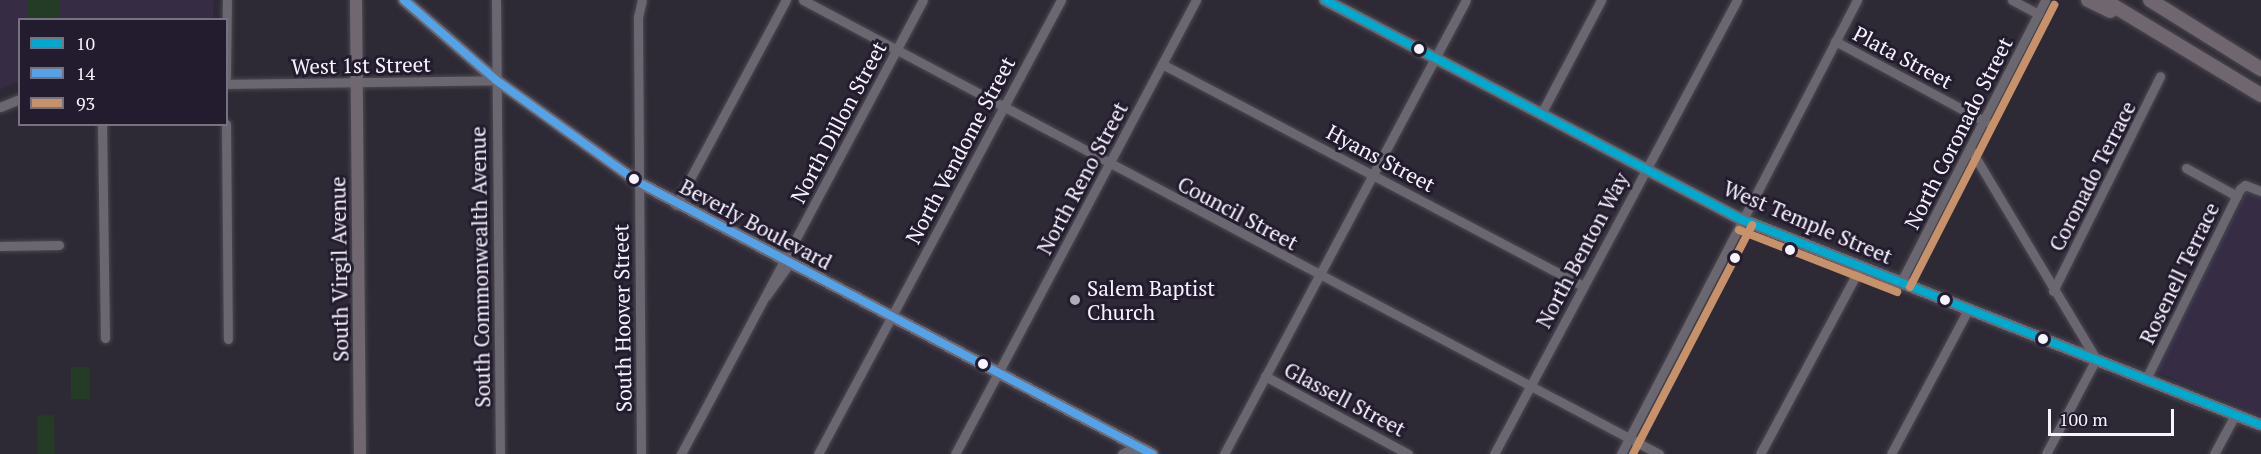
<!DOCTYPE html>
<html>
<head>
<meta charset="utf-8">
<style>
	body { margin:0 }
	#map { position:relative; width:2261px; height:454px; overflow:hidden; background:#2e2a35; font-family:"PT Serif",serif }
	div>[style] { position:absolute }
	.built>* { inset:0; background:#362d45 }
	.green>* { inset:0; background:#243b25; transform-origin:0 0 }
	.roads { filter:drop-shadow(0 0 2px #4c4951) drop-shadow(0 0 2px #4c4951) }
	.minor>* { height:9px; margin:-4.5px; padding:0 4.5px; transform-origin:4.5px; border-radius:4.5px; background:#6a6770 }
	.major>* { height:12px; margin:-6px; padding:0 6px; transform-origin:6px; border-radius:6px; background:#706770 }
	.highway>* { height:14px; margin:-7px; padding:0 7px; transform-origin:7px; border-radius:7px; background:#70666f }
	.bus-1>* { height:8px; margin:-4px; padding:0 4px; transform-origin:4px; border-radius:4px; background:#00a9ce }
	.bus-2>* { height:8px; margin:-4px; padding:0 4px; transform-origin:4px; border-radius:4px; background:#53a3e8 }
	.bus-3>* { height:8px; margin:-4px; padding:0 4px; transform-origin:4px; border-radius:4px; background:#c7916a }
	.dots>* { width:16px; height:16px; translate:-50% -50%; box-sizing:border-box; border:3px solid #231c2f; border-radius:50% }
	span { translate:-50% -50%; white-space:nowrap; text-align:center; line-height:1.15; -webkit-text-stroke:6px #231c2f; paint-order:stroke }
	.street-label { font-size:21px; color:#f6f3fd }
	.poi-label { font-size:21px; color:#f6f3fd }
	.left { translate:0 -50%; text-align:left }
	.legend { position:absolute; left:18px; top:18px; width:210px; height:108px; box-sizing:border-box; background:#231c2f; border:2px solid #777281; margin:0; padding:8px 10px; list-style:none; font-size:18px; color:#f6f3fd }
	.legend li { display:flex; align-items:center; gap:12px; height:30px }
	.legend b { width:30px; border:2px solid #777281 }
	.scale { position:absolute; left:2048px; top:409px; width:126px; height:27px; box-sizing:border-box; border:3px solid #f6f3fd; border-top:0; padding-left:8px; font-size:18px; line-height:21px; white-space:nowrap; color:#f6f3fd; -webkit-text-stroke:4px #231c2f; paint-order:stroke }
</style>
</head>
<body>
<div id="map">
	<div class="built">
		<i style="clip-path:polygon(0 0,213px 0,213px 19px,20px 20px,19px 81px,0 89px)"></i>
		<i style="clip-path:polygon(2246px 192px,2261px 196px,2261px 415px,2155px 371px)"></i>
	</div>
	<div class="green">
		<i style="left:28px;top:0;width:32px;height:19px"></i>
		<i style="left:71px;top:367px;width:19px;height:32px"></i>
		<i style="left:54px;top:415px;width:39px;height:17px;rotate:89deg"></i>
	</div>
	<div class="roads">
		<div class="minor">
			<i style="left:496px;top:0;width:454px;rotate:89.5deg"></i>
			<i style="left:803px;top:0;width:969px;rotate:27.94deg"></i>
			<i style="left:2012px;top:0;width:30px;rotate:28deg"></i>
			<i style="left:1835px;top:41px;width:171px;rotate:28.2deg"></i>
			<i style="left:1162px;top:64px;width:476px;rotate:27.8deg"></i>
			<i style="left:226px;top:77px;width:77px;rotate:-89.3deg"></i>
			<i style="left:226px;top:84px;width:270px;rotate:-0.8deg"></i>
			<i style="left:0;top:107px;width:22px;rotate:-22deg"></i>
			<i style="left:1541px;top:114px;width:129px;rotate:-62.2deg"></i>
			<i style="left:102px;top:124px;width:214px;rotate:89.2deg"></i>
			<i style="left:226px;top:124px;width:215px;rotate:89.5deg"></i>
			<i style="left:1971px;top:150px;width:244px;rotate:59.1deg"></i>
			<i style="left:2096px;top:359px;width:107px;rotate:117.8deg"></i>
			<i style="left:2186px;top:168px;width:58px;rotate:28.8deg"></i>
			<i style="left:676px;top:205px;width:233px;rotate:-61.8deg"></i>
			<i style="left:0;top:246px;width:59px;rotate:-1deg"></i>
			<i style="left:1901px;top:282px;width:317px;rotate:-62.9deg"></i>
			<i style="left:2053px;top:291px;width:240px;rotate:-63.5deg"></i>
			<i style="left:766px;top:296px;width:39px;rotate:-54deg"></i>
			<i style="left:1265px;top:376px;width:163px;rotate:28.6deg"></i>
			<i style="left:2146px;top:379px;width:212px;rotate:-63.7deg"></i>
			<i style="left:2240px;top:189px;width:6px;rotate:-39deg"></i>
			<i style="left:2245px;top:185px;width:17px;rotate:21deg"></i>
			<i style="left:641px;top:454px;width:437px;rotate:-90.4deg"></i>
			<i style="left:638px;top:17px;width:17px;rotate:-77deg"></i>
			<i style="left:681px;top:454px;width:514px;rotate:-61.94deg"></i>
			<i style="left:818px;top:454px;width:515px;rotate:-61.84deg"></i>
			<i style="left:955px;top:454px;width:514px;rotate:-62.04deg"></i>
			<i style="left:1122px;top:454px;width:17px;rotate:-28deg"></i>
			<i style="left:1137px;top:446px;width:8px;rotate:83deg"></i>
			<i style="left:1224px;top:454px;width:514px;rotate:-61.94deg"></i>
			<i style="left:1494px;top:454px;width:515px;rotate:-61.84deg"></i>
			<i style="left:1621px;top:454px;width:512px;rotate:-62.53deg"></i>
			<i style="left:1760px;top:454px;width:213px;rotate:-61.8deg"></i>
			<i style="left:1891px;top:454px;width:166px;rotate:-61.9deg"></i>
			<i style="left:2214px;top:454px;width:44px;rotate:-61.7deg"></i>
		</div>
		<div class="major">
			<i style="left:356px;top:0;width:454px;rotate:89.5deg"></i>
			<i style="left:404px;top:0;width:122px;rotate:41deg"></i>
			<i style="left:496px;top:80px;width:175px;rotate:35.7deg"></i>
			<i style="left:638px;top:182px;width:582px;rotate:27.89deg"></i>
			<i style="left:1325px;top:0;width:472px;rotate:27.8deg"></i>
			<i style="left:1743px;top:220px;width:557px;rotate:21.59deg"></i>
		</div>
		<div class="highway">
			<i style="left:2088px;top:0;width:25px;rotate:26deg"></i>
			<i style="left:2104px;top:0;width:184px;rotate:31.2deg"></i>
			<i style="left:2150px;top:0;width:131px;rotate:31.9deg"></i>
		</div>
	</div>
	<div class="bus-1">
		<i style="left:1325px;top:0;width:472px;rotate:27.8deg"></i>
		<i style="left:1743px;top:220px;width:557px;rotate:21.59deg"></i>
	</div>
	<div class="bus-2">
		<i style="left:404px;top:0;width:122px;rotate:41deg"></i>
		<i style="left:496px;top:80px;width:175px;rotate:35.7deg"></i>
		<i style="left:638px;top:182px;width:582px;rotate:27.89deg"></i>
	</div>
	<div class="bus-3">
		<i style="left:1739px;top:230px;width:170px;rotate:21.4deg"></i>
		<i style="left:1910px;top:287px;width:317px;rotate:-62.9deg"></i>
		<i style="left:1633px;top:454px;width:258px;rotate:-62.5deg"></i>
	</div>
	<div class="dots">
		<i style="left:1419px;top:49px;background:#f6f3fd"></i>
		<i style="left:634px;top:179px;background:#f6f3fd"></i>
		<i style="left:1790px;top:250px;background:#f6f3fd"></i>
		<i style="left:1735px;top:258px;background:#f6f3fd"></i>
		<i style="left:1075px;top:300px;background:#b0adb7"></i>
		<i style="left:1945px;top:300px;background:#f6f3fd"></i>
		<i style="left:2043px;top:339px;background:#f6f3fd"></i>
		<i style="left:983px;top:364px;background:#f6f3fd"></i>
	</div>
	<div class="street-label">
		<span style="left:1903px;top:57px;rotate:28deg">Plata Street</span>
		<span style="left:361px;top:65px;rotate:-1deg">West 1st Street</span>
		<span style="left:838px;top:122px;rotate:-62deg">North Dillon Street</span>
		<span style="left:1958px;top:133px;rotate:-63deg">North Coronado Street</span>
		<span style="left:960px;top:150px;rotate:-62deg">North Vendome Street</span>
		<span style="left:1381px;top:158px;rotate:28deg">Hyans Street</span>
		<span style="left:2092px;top:176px;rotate:-63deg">Coronado Terrace</span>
		<span style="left:1082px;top:178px;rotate:-62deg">North Reno Street</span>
		<span style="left:1238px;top:213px;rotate:28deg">Council Street</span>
		<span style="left:1808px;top:222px;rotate:23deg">West Temple Street</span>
		<span style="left:756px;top:224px;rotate:28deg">Beverly Boulevard</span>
		<span style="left:1582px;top:250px;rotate:-62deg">North Benton Way</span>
		<span style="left:480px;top:267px;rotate:-91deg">South Commonwealth Avenue</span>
		<span style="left:339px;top:269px;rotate:-91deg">South Virgil Avenue</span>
		<span style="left:2179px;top:273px;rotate:-64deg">Rosenell Terrace</span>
		<span style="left:622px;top:318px;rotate:-91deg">South Hoover Street</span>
		<span style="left:1345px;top:399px;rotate:28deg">Glassell Street</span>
	</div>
	<div class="poi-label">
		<span class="left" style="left:1087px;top:300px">Salem Baptist<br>Church</span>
	</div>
	<ul class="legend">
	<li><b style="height:8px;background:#00a9ce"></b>10</li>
	<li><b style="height:8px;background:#53a3e8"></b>14</li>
	<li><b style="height:8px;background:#c7916a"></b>93</li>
	</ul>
	<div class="scale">100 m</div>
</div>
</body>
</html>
